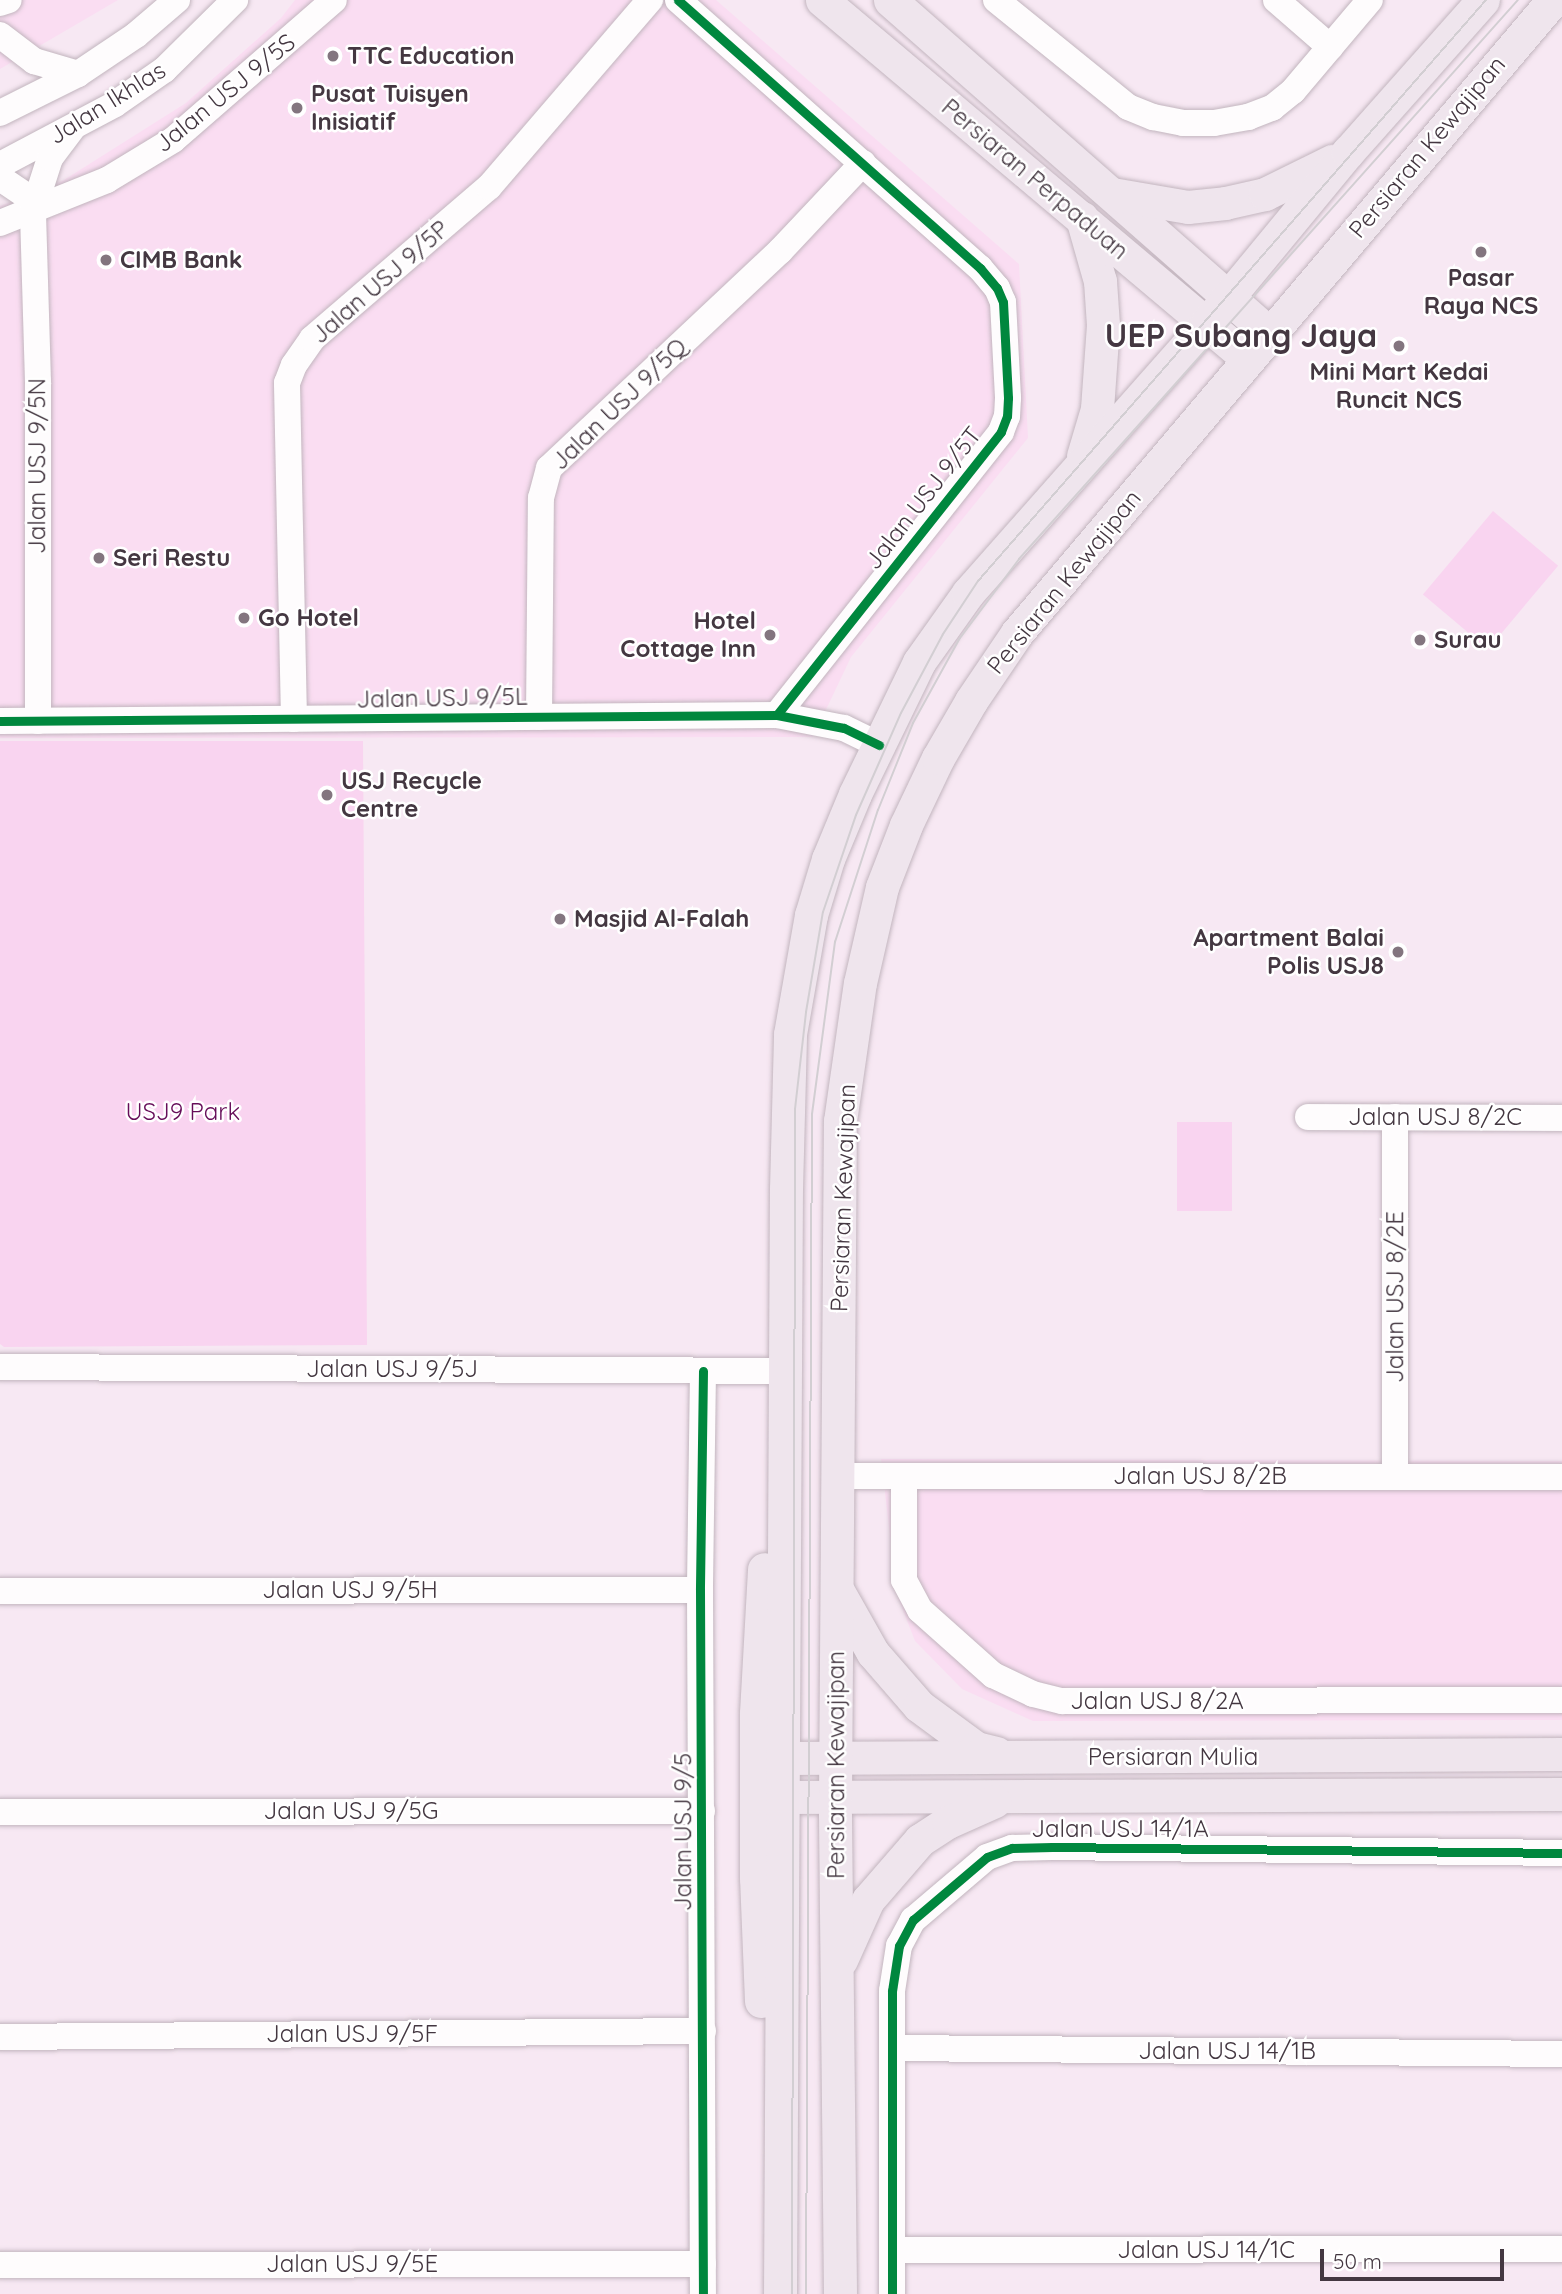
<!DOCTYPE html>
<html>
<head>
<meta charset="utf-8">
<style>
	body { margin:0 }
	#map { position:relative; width:1562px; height:2294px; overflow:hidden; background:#f7e8f3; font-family:Quicksand,sans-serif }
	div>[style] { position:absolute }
	.built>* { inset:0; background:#faddf2 }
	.green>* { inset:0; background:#f9d4f0; transform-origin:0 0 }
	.roads { filter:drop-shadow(0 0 2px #c2b5be) drop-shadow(0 0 2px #c2b5be) }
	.minor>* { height:26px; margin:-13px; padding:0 13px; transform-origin:13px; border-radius:13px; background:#fefcfd }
	.major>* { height:33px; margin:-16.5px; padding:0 16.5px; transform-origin:16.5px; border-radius:16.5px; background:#efe5ed }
	.tram>* { height:2px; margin:-1px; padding:0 1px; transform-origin:1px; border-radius:1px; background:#d2ced2 }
	.cycleway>* { height:9px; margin:-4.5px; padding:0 4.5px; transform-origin:4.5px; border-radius:4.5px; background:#00873e }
	.dots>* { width:19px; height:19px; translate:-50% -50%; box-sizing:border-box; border:4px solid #fff; border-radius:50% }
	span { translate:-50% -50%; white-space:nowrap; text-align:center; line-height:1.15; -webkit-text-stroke:5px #fff; paint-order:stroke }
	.poi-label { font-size:24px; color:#443741; font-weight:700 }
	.left { translate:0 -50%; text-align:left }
	.right { translate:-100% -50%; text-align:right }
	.street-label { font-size:24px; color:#443741 }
	.park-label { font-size:24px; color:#660d59 }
	.district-label { font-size:32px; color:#443741; font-weight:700 }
	.scale { position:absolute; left:1320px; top:2249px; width:184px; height:32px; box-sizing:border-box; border:4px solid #443741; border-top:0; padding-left:9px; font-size:21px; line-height:24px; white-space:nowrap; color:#443741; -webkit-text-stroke:5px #fff; paint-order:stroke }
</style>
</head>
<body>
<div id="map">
	<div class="built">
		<i style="clip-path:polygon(0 0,118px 0,0 69px)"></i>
		<i style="clip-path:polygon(295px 0,716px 0,1019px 264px,1028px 438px,851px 657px,813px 737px,0 738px,0 206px,64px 180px,186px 103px,281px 18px)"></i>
		<i style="clip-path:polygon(881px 1459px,1562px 1461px,1562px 1720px,1033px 1721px,962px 1689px,915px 1641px,897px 1595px)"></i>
	</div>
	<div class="green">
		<i style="left:1493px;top:511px;width:85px;height:109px;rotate:40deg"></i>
		<i style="clip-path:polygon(0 741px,363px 741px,367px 1345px,4px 1347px,0 1344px)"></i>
		<i style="left:1177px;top:1122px;width:55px;height:89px"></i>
	</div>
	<div class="roads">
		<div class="minor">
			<i style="left:678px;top:0;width:404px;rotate:41.6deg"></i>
			<i style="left:980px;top:268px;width:26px;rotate:50deg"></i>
			<i style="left:997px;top:288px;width:15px;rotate:67deg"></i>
			<i style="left:1003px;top:302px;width:96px;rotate:87deg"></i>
			<i style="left:1008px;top:398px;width:18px;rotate:93deg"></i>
			<i style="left:1007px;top:416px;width:17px;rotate:111deg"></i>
			<i style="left:1001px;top:432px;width:361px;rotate:128.4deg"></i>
			<i style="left:996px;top:0;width:170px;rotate:39deg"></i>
			<i style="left:1128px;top:107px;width:27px;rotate:22deg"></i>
			<i style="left:1153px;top:117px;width:31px;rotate:11deg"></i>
			<i style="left:1183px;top:123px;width:31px"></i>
			<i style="left:1214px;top:123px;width:35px;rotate:-10deg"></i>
			<i style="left:1248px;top:117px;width:26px;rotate:-21deg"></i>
			<i style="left:1272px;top:108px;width:27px;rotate:-39deg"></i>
			<i style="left:1293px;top:91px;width:119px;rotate:-49.8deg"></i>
			<i style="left:1276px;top:0;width:72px;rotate:41deg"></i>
			<i style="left:0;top:3px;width:9px;rotate:-18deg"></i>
			<i style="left:0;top:35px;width:43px;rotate:37.4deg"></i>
			<i style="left:34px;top:61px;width:46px;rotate:16.5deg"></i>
			<i style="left:0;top:113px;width:87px;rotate:-26.6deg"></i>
			<i style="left:78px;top:74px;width:70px;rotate:-33.9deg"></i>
			<i style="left:136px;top:35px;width:54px;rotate:-40.5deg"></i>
			<i style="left:0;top:165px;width:130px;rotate:-27.9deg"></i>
			<i style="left:115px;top:104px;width:60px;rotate:-34.8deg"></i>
			<i style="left:164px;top:70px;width:100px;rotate:-44.6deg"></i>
			<i style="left:0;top:178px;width:30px;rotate:34deg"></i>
			<i style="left:25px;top:195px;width:18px;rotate:63deg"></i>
			<i style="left:0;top:223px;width:115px;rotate:-21.9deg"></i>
			<i style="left:107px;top:180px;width:77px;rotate:-31.2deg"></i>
			<i style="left:173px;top:140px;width:213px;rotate:-41deg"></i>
			<i style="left:539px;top:717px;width:219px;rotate:-89.5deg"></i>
			<i style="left:541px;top:498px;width:31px;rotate:-75deg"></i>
			<i style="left:549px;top:468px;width:317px;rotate:-43.2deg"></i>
			<i style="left:780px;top:251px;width:121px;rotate:-46.7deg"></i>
			<i style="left:294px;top:719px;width:336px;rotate:-91.2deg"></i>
			<i style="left:287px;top:383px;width:19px;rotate:-69deg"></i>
			<i style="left:294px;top:365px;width:32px;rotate:-55deg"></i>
			<i style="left:312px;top:339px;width:233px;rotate:-40.7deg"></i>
			<i style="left:489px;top:187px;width:247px;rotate:-49.3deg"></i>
			<i style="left:0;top:721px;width:777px;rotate:-0.44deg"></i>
			<i style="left:777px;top:715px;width:68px;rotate:11deg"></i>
			<i style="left:844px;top:728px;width:39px;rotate:26deg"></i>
			<i style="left:38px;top:721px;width:339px;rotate:-90deg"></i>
			<i style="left:38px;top:382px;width:171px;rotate:-91.7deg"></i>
			<i style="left:33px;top:211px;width:56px;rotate:-72.2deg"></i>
			<i style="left:50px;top:158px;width:36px;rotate:-53deg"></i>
			<i style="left:1308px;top:1117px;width:254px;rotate:0.2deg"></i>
			<i style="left:0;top:1367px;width:785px;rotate:0.29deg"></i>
			<i style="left:703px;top:1371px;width:219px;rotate:90.8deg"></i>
			<i style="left:700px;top:1590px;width:704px;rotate:89.76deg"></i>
			<i style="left:838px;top:1476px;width:724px;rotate:0.08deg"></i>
			<i style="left:904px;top:1476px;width:104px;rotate:90deg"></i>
			<i style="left:904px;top:1580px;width:34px;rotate:62deg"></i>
			<i style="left:920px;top:1610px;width:98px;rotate:41.7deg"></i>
			<i style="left:993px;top:1675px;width:44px;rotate:25.4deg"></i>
			<i style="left:1033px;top:1694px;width:30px;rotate:14deg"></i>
			<i style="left:1062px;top:1701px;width:500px;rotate:-0.11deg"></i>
			<i style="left:1395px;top:1477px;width:360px;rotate:-90deg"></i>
			<i style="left:0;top:1591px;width:700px;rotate:-0.08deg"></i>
			<i style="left:0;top:1812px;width:702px;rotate:-0.08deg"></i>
			<i style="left:0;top:2037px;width:703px;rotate:-0.49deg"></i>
			<i style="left:892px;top:2048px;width:670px;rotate:0.51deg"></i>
			<i style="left:892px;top:2250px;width:670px;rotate:-0.09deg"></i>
			<i style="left:0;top:2265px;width:703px;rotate:-0.08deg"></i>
			<i style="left:892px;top:2294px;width:303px;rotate:-90deg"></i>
			<i style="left:892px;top:1991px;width:46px;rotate:-81.2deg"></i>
			<i style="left:899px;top:1946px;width:30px;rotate:-62deg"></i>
			<i style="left:913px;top:1920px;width:97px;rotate:-40.4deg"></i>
			<i style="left:987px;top:1857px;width:27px;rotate:-20deg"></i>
			<i style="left:1012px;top:1848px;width:40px;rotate:-1.4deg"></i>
			<i style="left:1052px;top:1847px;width:510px;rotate:0.67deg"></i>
		</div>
		<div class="major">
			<i style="left:822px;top:0;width:557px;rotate:40.12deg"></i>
			<i style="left:890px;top:0;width:506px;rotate:41.31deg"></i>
			<i style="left:1112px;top:194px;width:77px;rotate:9.7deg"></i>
			<i style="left:1188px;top:207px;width:37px;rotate:-6deg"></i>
			<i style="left:1225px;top:203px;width:41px;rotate:-12.7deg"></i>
			<i style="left:1265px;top:194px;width:75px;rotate:-26.2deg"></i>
			<i style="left:1082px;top:218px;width:66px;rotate:74.1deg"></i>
			<i style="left:1100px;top:281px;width:44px;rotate:86.1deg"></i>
			<i style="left:1103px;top:325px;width:84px;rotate:94.1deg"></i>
			<i style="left:1097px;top:409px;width:49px;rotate:106.6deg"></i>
			<i style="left:838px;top:1591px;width:71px;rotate:60.6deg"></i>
			<i style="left:873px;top:1653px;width:70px;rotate:49deg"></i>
			<i style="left:919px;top:1706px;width:71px;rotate:36.4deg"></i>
			<i style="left:976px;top:1748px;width:21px;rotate:14deg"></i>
			<i style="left:784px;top:1758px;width:778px;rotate:-0.29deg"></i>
			<i style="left:784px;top:1797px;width:778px;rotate:-0.22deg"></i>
			<i style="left:841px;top:1960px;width:66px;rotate:-65.8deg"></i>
			<i style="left:868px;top:1900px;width:79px;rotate:-49.1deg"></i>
			<i style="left:920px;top:1840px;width:33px;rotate:-33deg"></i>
			<i style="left:948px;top:1822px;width:51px;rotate:-24.1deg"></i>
			<i style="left:761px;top:2001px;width:123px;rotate:-92.3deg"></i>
			<i style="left:756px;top:1878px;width:165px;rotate:-90deg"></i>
			<i style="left:756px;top:1713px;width:144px;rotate:-86.8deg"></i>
			<i style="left:780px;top:2294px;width:1105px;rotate:-89.69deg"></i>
			<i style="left:786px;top:1189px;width:155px;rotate:-88.5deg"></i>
			<i style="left:790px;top:1034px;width:121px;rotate:-80deg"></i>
			<i style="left:811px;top:915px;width:59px;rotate:-73.1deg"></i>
			<i style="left:828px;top:859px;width:70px;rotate:-67.4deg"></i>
			<i style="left:855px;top:794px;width:147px;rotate:-64.1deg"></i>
			<i style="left:919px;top:662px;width:85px;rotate:-54.6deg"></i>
			<i style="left:968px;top:593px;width:359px;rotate:-48.5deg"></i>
			<i style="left:1206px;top:324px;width:223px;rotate:-50.5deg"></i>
			<i style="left:1348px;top:152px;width:203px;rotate:-48.4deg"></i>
			<i style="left:840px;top:2294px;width:498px;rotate:-90.6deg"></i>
			<i style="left:835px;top:1796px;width:675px;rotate:-89.58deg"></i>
			<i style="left:840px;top:1121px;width:139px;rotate:-81.8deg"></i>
			<i style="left:860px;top:983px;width:98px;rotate:-77.1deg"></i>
			<i style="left:882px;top:887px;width:66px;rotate:-68.8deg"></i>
			<i style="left:906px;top:825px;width:74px;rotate:-64.5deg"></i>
			<i style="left:938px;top:758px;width:66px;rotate:-59.9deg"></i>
			<i style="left:971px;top:701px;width:82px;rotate:-55.9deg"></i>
			<i style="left:1017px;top:633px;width:829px;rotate:-49.74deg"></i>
		</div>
	</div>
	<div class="tram">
		<i style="left:792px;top:2294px;width:1185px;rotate:-89.85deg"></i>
		<i style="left:795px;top:1109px;width:98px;rotate:-83.5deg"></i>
		<i style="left:806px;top:1012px;width:101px;rotate:-80.4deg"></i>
		<i style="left:823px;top:912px;width:102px;rotate:-71.2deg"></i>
		<i style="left:856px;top:815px;width:111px;rotate:-66.2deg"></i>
		<i style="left:901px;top:713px;width:89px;rotate:-62deg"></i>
		<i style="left:943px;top:634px;width:64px;rotate:-56.6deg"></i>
		<i style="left:978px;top:581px;width:772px;rotate:-48.84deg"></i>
		<i style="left:806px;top:2294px;width:1180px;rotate:-89.71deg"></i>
		<i style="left:812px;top:1114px;width:174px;rotate:-82.4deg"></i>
		<i style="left:835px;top:942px;width:139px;rotate:-72deg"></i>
		<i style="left:878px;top:810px;width:94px;rotate:-68.1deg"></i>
		<i style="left:913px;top:723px;width:97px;rotate:-61.1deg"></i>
		<i style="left:960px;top:638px;width:99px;rotate:-53.2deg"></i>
		<i style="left:1019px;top:559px;width:749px;rotate:-48.25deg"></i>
	</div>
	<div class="cycleway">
		<i style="left:678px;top:0;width:404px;rotate:41.6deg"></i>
		<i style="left:980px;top:268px;width:26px;rotate:50deg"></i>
		<i style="left:997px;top:288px;width:15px;rotate:67deg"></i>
		<i style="left:1003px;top:302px;width:96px;rotate:87deg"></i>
		<i style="left:1008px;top:398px;width:18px;rotate:93deg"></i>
		<i style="left:1007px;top:416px;width:17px;rotate:111deg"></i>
		<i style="left:1001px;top:432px;width:361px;rotate:128.4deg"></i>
		<i style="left:0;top:721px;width:777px;rotate:-0.44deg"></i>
		<i style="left:777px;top:715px;width:68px;rotate:11deg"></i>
		<i style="left:844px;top:728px;width:39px;rotate:26deg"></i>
		<i style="left:703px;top:1371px;width:219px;rotate:90.8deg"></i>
		<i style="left:700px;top:1590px;width:704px;rotate:89.76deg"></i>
		<i style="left:892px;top:2294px;width:303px;rotate:-90deg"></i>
		<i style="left:892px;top:1991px;width:46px;rotate:-81.2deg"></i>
		<i style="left:899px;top:1946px;width:30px;rotate:-62deg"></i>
		<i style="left:913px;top:1920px;width:97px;rotate:-40.4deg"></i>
		<i style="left:987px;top:1857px;width:27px;rotate:-20deg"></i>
		<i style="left:1012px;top:1848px;width:40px;rotate:-1.4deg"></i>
		<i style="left:1052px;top:1847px;width:510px;rotate:0.67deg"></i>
	</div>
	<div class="dots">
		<i style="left:333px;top:56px;background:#83757f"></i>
		<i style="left:297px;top:108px;background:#83757f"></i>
		<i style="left:1481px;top:252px;background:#83757f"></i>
		<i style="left:106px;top:260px;background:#83757f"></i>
		<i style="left:1399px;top:346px;background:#83757f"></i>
		<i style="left:99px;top:558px;background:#83757f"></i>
		<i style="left:244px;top:618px;background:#83757f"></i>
		<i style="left:770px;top:635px;background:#83757f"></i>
		<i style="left:1420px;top:640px;background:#83757f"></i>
		<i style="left:327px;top:795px;background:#83757f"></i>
		<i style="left:560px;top:919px;background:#83757f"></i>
		<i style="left:1398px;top:952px;background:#83757f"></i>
	</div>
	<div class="poi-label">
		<span class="left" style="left:347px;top:56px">TTC Education</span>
		<span class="left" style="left:311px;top:108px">Pusat Tuisyen<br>Inisiatif</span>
		<span class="left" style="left:120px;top:260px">CIMB Bank</span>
		<span style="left:1481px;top:292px">Pasar<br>Raya NCS</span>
		<span style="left:1399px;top:386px">Mini Mart Kedai<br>Runcit NCS</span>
		<span class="left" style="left:113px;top:558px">Seri Restu</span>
		<span class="left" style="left:258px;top:618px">Go Hotel</span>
		<span class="right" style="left:756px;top:635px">Hotel<br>Cottage Inn</span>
		<span class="left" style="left:1434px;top:640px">Surau</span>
		<span class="left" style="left:341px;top:795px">USJ Recycle<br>Centre</span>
		<span class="left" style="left:574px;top:919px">Masjid Al-Falah</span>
		<span class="right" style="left:1384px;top:952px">Apartment Balai<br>Polis USJ8</span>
	</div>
	<div class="street-label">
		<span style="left:225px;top:93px;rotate:-39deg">Jalan USJ 9/5S</span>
		<span style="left:107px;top:103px;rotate:-32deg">Jalan Ikhlas</span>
		<span style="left:1427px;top:147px;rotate:-50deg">Persiaran Kewajipan</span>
		<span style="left:1035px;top:179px;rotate:40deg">Persiaran Perpaduan</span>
		<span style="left:380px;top:282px;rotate:-41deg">Jalan USJ 9/5P</span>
		<span style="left:619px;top:404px;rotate:-44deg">Jalan USJ 9/5Q</span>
		<span style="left:37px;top:466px;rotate:-90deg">Jalan USJ 9/5N</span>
		<span style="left:923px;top:498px;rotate:-52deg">Jalan USJ 9/5T</span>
		<span style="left:1064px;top:582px;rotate:-51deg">Persiaran Kewajipan</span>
		<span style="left:442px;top:698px;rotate:-1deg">Jalan USJ 9/5L</span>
		<span style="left:1435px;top:1117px">Jalan USJ 8/2C</span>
		<span style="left:843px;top:1198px;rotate:-88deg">Persiaran Kewajipan</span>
		<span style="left:1395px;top:1297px;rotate:-90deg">Jalan USJ 8/2E</span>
		<span style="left:392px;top:1369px">Jalan USJ 9/5J</span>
		<span style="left:1200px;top:1476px">Jalan USJ 8/2B</span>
		<span style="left:350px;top:1590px">Jalan USJ 9/5H</span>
		<span style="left:1157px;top:1701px">Jalan USJ 8/2A</span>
		<span style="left:1173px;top:1757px">Persiaran Mulia</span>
		<span style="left:836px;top:1765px;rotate:-90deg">Persiaran Kewajipan</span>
		<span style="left:351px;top:1811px">Jalan USJ 9/5G</span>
		<span style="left:1120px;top:1829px">Jalan USJ 14/1A</span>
		<span style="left:683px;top:1832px;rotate:-90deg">Jalan USJ 9/5</span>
		<span style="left:352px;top:2034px">Jalan USJ 9/5F</span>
		<span style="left:1227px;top:2051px">Jalan USJ 14/1B</span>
		<span style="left:1206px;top:2250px">Jalan USJ 14/1C</span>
		<span style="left:352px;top:2264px">Jalan USJ 9/5E</span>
	</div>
	<div class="park-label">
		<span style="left:183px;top:1112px">USJ9 Park</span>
	</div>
	<div class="district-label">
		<span style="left:1241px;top:335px">UEP Subang Jaya</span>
	</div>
	<div class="scale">50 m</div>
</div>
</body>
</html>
